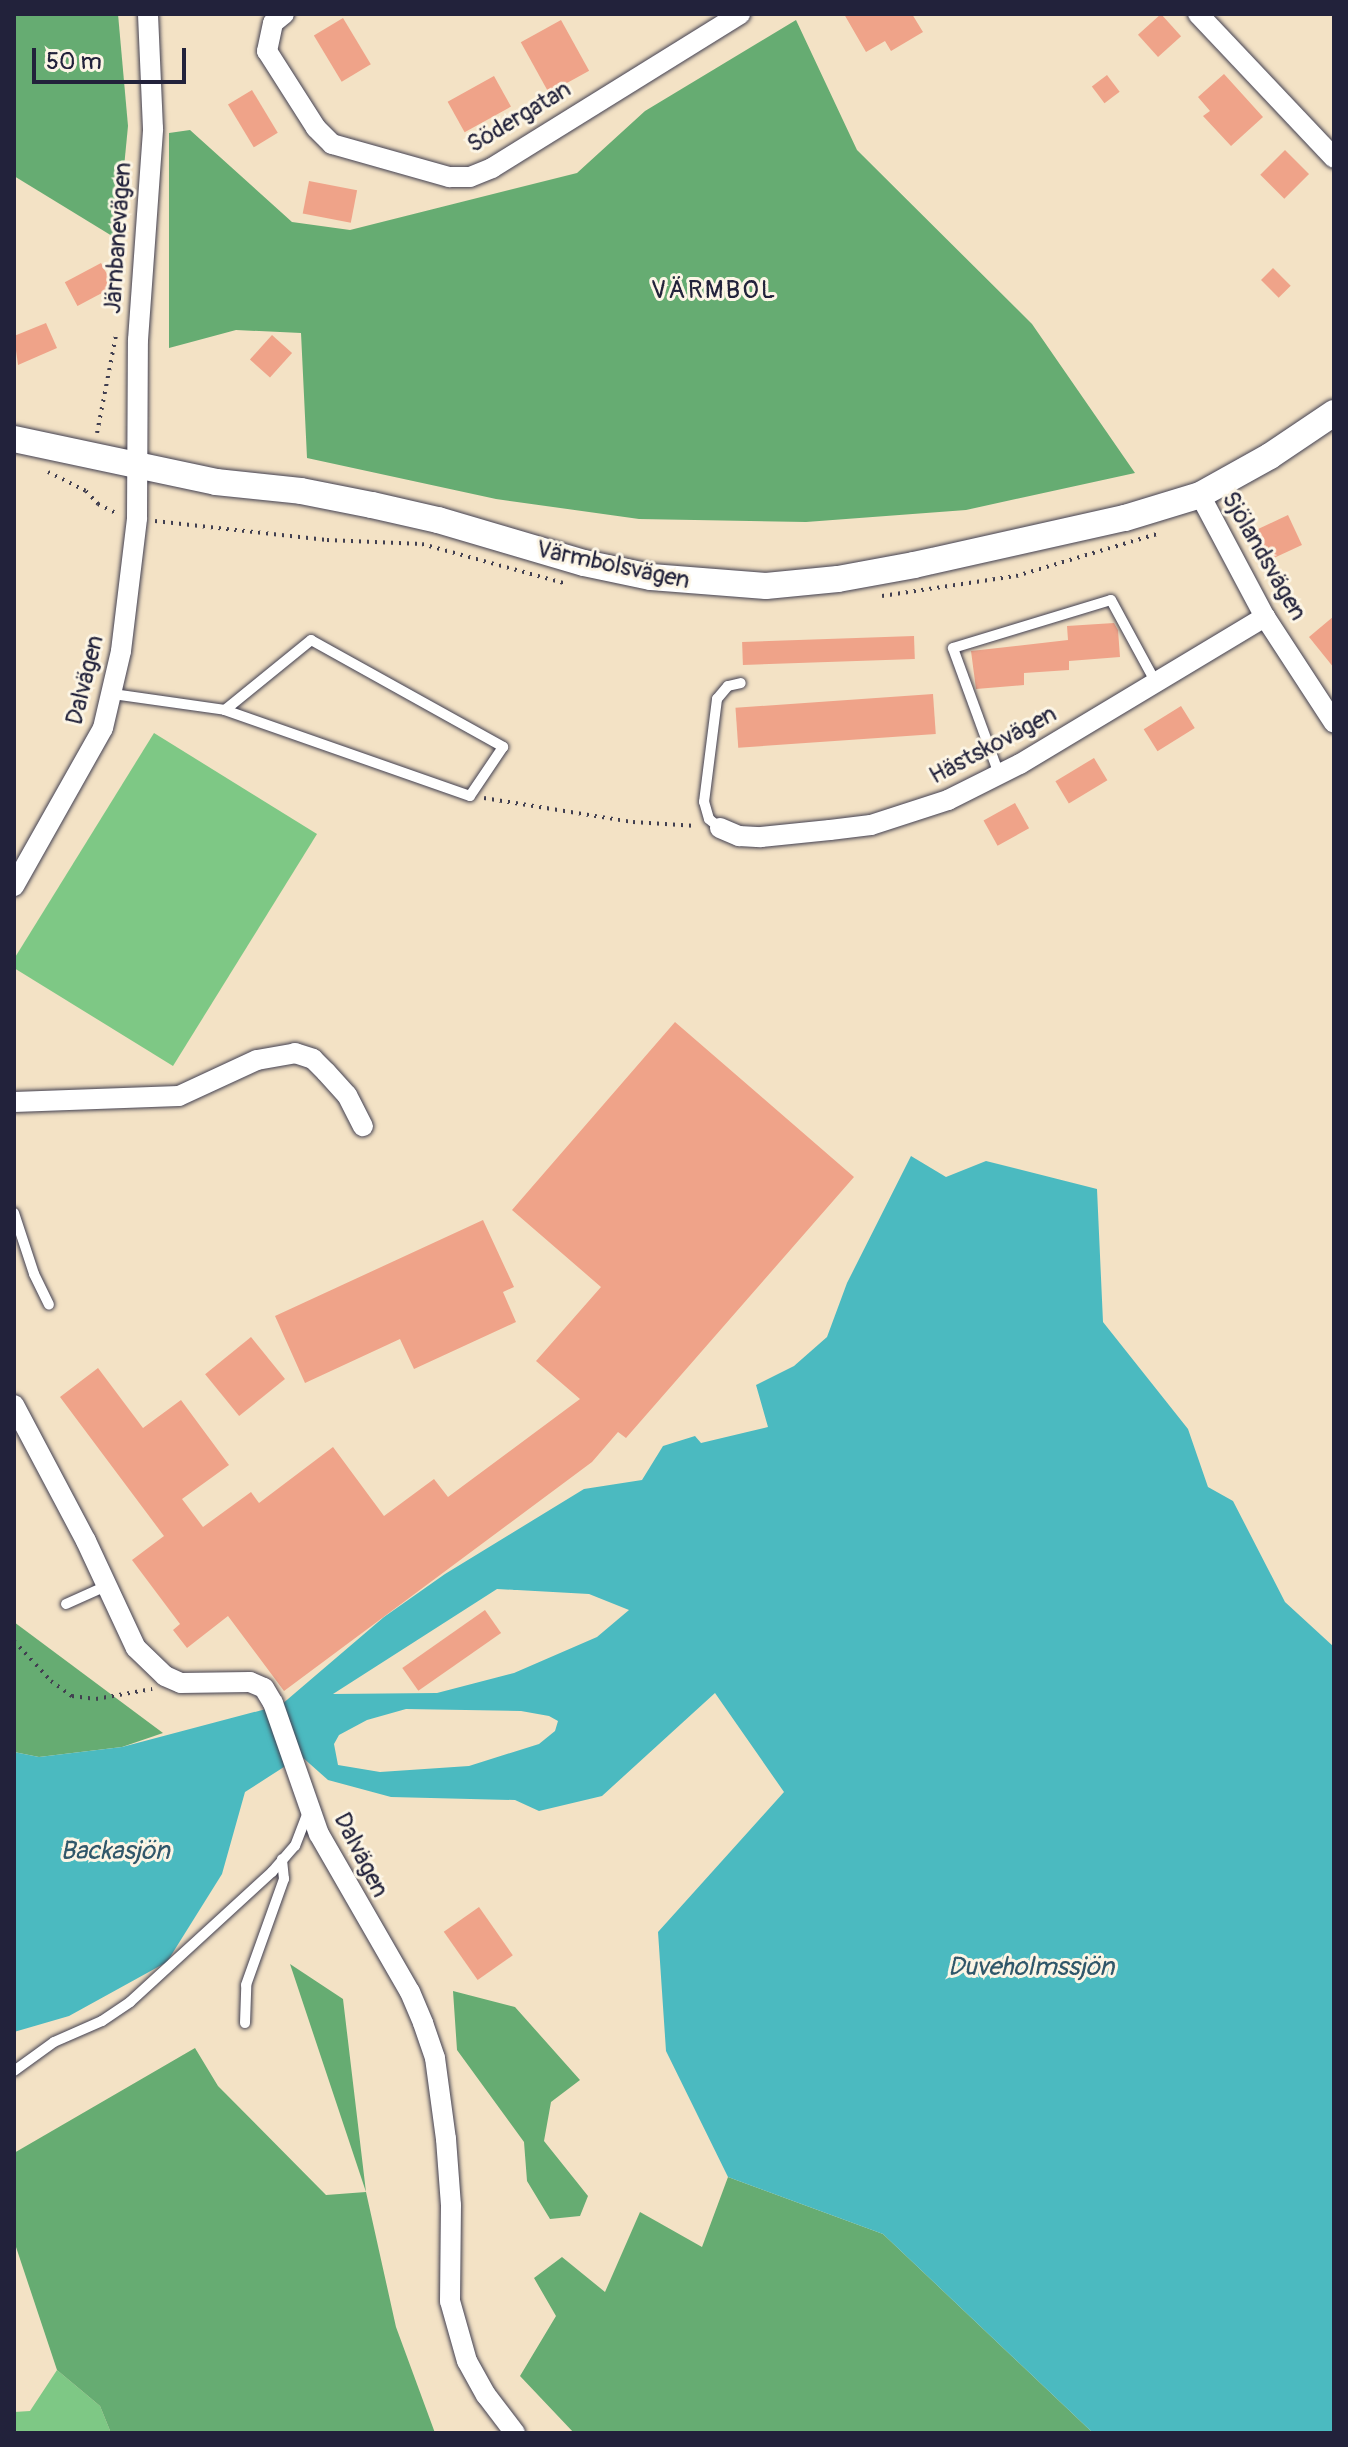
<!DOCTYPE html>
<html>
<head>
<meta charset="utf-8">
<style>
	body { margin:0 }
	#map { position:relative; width:1348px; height:2447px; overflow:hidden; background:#f3e2c5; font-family:Pangolin,sans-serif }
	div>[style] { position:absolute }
	.green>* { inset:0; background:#7ec885 }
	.forest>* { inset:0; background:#66ac72 }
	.water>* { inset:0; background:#4bbac0 }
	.building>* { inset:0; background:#efa389; transform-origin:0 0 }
	.path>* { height:4px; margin-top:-2px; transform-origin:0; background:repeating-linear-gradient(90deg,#413f50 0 2px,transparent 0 8px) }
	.roads { filter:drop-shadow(0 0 2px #413f50) drop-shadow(0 0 2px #413f50) }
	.service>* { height:10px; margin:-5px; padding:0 5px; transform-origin:5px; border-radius:5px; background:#fff }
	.minor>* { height:20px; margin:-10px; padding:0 10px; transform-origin:10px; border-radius:10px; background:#fff }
	.tertiary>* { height:26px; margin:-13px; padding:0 13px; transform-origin:13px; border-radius:13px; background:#fff }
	span { translate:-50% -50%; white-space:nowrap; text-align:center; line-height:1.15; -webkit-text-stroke:6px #fcf5e5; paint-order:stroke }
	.street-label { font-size:24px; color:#22223b }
	.neighbourhood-label { font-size:26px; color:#22223b; letter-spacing:2px }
	.water-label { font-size:26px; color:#30576a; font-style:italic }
	.frame { position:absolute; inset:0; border:16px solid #22223b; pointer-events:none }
	.scale { position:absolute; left:32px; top:48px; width:154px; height:36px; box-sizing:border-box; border:4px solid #22223b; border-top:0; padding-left:10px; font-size:24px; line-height:28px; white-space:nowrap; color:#22223b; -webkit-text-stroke:6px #fcf5e5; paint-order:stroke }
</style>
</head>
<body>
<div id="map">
	<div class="green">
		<i style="clip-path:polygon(154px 733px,317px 834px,173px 1066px,14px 968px,14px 959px)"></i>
		<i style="clip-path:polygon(57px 2370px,100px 2406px,111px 2433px,14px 2433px,14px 2412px,30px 2411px)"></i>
	</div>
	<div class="forest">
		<i style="clip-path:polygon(14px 14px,118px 14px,128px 126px,117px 239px,14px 176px)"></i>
		<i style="clip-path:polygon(796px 20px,857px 150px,1032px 324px,1135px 473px,966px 510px,806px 522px,639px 519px,496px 499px,307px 458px,301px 333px,236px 330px,169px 348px,169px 133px,190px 130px,292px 222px,350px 230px,577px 173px,645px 111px)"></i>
		<i style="clip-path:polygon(14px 1622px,163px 1733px,122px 1747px,39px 1757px,14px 1752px)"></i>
		<i style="clip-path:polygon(290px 1964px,343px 1999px,366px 2192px,396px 2327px,435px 2433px,111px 2433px,100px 2406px,57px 2370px,14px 2241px,14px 2153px,195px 2048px,218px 2086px,326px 2195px,366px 2192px)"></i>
		<i style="clip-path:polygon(453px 1991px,515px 2007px,580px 2080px,551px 2102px,544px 2141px,588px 2196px,580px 2216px,550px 2219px,527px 2181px,524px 2142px,457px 2050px)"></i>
		<i style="clip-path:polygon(728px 2177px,883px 2234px,1093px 2433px,574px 2433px,520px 2376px,556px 2316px,534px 2278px,562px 2257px,605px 2292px,640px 2212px,702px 2247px)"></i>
	</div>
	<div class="water">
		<i style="clip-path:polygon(evenodd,911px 1156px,946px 1177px,986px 1161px,1097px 1189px,1103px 1322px,1188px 1429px,1208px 1487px,1233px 1501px,1285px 1602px,1334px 1647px,1334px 2433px,1093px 2433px,883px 2234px,728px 2177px,666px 2051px,658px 1932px,784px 1792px,715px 1693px,602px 1796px,539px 1811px,515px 1800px,391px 1797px,328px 1780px,301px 1756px,245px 1792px,222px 1874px,167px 1962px,69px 2016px,14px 2032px,14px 1752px,39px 1757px,122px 1747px,281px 1705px,384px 1617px,445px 1574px,584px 1489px,642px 1480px,663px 1446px,695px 1436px,701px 1443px,768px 1427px,756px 1385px,794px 1366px,827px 1337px,847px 1283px,911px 1156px,497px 1589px,589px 1594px,629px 1610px,597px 1637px,514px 1673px,437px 1693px,333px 1694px,497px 1589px,911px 1156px,406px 1709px,521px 1711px,549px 1716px,558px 1721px,555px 1731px,539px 1744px,469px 1766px,380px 1772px,338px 1765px,334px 1744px,339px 1735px,367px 1720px,406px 1709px)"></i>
	</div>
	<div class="building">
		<i style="clip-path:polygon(844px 14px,912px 14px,923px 32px,891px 51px,885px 41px,866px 52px)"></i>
		<i style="left:1161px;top:14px;width:30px;height:31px;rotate:48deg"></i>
		<i style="left:343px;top:18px;width:54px;height:34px;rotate:59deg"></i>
		<i style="left:561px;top:20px;width:58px;height:46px;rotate:61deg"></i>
		<i style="clip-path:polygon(1224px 74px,1263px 117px,1231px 146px,1203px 116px,1210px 111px,1198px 97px)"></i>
		<i style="left:1107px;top:75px;width:21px;height:19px;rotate:53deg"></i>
		<i style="left:494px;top:76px;width:35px;height:53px;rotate:61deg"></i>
		<i style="left:252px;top:90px;width:50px;height:28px;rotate:59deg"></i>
		<i style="left:1285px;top:150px;width:34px;height:35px;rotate:45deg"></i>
		<i style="left:309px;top:181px;width:49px;height:33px;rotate:11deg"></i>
		<i style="left:101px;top:263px;width:27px;height:41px;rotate:62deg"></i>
		<i style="left:1273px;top:268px;width:25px;height:17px;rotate:45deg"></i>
		<i style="clip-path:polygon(46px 323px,57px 348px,18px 365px,14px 336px)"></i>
		<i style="left:272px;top:335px;width:27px;height:33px;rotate:42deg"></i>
		<i style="left:1288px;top:515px;width:33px;height:40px;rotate:65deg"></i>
		<i style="clip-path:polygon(1334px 616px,1334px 668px,1309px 637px)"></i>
		<i style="clip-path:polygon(1114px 623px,1118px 630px,1120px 657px,1069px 661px,1069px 670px,1024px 673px,1024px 685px,976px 689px,971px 651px,1068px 640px,1067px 626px)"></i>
		<i style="left:914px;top:636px;width:23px;height:172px;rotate:88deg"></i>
		<i style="left:933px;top:694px;width:40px;height:198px;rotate:86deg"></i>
		<i style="left:1181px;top:706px;width:26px;height:44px;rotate:58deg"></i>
		<i style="left:1094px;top:758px;width:26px;height:45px;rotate:59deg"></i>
		<i style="left:1015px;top:803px;width:29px;height:36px;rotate:61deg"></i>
		<i style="clip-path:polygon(675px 1022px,854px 1177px,626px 1438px,618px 1432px,592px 1462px,284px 1691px,228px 1616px,187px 1648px,173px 1630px,180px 1624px,132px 1560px,164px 1536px,60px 1397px,98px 1368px,143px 1428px,181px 1400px,229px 1465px,182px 1499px,203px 1527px,251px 1492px,259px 1503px,333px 1447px,384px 1516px,434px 1479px,448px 1497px,580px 1399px,536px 1361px,601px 1287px,512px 1210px)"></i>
		<i style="clip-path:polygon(483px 1220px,514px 1287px,503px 1292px,516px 1322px,414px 1369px,400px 1339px,305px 1383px,275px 1316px)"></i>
		<i style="left:251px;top:1337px;width:54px;height:59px;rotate:51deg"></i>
		<i style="left:485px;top:1610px;width:28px;height:101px;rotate:55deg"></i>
		<i style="left:479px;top:1907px;width:59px;height:43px;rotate:55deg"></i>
	</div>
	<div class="path">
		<i style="left:97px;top:433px;width:100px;rotate:-79deg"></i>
		<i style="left:48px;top:472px;width:42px;rotate:26.6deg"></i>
		<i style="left:86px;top:491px;width:18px;rotate:47deg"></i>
		<i style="left:98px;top:504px;width:22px;rotate:27deg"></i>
		<i style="left:155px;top:521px;width:173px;rotate:6.3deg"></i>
		<i style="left:327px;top:540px;width:95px;rotate:2.4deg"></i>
		<i style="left:422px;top:544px;width:150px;rotate:15.4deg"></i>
		<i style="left:882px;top:596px;width:135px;rotate:-8.5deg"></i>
		<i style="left:1016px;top:576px;width:147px;rotate:-16.6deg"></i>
		<i style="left:484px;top:798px;width:151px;rotate:9.2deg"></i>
		<i style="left:633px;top:822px;width:64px;rotate:3.6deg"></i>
		<i style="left:14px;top:1641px;width:54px;rotate:47.2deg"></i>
		<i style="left:51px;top:1681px;width:26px;rotate:36deg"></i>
		<i style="left:72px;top:1696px;width:24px;rotate:7deg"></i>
		<i style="left:96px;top:1699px;width:57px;rotate:-10.1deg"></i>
	</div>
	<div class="roads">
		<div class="service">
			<i style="left:113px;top:694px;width:113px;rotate:8.1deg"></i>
			<i style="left:225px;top:710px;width:111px;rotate:-39.1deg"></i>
			<i style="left:311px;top:640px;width:220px;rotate:29.1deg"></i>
			<i style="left:503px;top:747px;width:59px;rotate:124deg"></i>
			<i style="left:470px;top:796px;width:260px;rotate:-160.7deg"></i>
			<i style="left:999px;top:774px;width:134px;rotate:-110.1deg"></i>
			<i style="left:953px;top:648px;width:165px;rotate:-16.9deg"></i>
			<i style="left:1111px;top:600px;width:94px;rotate:61.5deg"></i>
			<i style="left:720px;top:828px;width:14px;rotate:-141deg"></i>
			<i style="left:709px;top:819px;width:18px;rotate:-106deg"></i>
			<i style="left:704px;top:802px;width:104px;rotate:-82.8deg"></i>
			<i style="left:717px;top:699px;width:17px;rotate:-50deg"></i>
			<i style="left:728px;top:686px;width:13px;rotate:-13deg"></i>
			<i style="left:14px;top:1213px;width:64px;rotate:71.8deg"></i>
			<i style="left:34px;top:1274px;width:34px;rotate:64deg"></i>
			<i style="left:66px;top:1604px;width:44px;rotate:-24.2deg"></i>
			<i style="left:245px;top:2023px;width:38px;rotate:-88deg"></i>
			<i style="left:246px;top:1985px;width:113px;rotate:-70.3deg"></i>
			<i style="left:284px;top:1879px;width:20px;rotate:-96deg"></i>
			<i style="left:14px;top:2071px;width:49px;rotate:-35.9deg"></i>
			<i style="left:54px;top:2042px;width:52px;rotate:-23.6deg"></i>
			<i style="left:102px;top:2021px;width:34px;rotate:-34deg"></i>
			<i style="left:130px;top:2002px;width:193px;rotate:-42.5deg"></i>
			<i style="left:272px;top:1872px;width:35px;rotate:-49deg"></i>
			<i style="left:295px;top:1846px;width:36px;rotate:-69deg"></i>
		</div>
		<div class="minor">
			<i style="left:284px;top:14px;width:14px;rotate:141deg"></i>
			<i style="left:273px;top:23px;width:29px;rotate:102deg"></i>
			<i style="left:267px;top:51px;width:91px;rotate:57.5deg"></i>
			<i style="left:316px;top:128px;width:23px;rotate:45deg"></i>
			<i style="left:332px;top:144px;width:122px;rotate:15.8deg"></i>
			<i style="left:449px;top:177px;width:21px"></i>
			<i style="left:470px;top:177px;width:24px;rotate:-22deg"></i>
			<i style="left:492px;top:168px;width:292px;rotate:-31.8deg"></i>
			<i style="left:1198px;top:14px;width:198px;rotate:46.6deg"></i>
			<i style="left:1200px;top:495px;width:138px;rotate:62deg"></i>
			<i style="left:1265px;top:617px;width:126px;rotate:56.9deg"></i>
			<i style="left:720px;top:828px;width:21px;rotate:23deg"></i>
			<i style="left:739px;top:836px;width:22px;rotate:3deg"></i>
			<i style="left:761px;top:837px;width:69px;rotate:-5.8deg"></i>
			<i style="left:830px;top:830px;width:41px;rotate:-7deg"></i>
			<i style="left:871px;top:825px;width:81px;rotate:-18deg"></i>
			<i style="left:948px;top:800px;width:80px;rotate:-26.6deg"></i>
			<i style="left:1020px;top:764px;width:286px;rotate:-31deg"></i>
			<i style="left:14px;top:886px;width:181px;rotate:-60.6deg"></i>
			<i style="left:103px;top:728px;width:79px;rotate:-76.8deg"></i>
			<i style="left:121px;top:651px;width:134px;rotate:-83.1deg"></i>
			<i style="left:137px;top:518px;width:178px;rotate:-89.7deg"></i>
			<i style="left:138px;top:340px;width:212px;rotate:-85.9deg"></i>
			<i style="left:153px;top:129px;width:115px;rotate:-92.5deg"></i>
			<i style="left:14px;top:1102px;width:165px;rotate:-2.1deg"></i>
			<i style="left:179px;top:1096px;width:86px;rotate:-24.8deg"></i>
			<i style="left:257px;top:1060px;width:39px;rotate:-10deg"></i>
			<i style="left:295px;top:1053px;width:19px;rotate:18deg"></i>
			<i style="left:313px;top:1059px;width:18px;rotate:45deg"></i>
			<i style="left:326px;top:1072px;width:31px;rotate:48deg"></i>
			<i style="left:347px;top:1095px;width:35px;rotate:63deg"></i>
			<i style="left:14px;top:1405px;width:154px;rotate:62.1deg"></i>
			<i style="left:86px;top:1541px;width:118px;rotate:65deg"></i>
			<i style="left:136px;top:1648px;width:40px;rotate:44deg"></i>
			<i style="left:165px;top:1676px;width:17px;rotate:24deg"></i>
			<i style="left:181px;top:1683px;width:69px;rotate:-0.8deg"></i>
			<i style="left:250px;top:1682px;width:15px;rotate:23deg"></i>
			<i style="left:264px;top:1688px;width:17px;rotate:59deg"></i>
			<i style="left:273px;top:1703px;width:139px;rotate:70.7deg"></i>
			<i style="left:319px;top:1834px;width:182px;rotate:60.1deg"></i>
			<i style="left:410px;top:1992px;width:34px;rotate:67deg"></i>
			<i style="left:423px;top:2023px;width:37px;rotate:71deg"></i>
			<i style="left:435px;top:2058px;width:82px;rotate:82.3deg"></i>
			<i style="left:446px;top:2139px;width:66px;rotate:85.7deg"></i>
			<i style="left:451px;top:2205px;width:96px;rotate:90.6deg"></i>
			<i style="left:450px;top:2301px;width:62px;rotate:74.2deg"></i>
			<i style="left:467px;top:2361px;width:39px;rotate:61deg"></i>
			<i style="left:486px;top:2395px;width:48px;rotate:52.7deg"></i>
		</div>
		<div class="tertiary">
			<i style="left:14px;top:439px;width:207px;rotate:12deg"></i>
			<i style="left:216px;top:482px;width:85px;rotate:6deg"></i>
			<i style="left:301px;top:491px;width:72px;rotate:11.2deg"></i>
			<i style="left:372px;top:505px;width:68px;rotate:12.8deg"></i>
			<i style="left:438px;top:520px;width:152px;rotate:16.4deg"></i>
			<i style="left:584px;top:563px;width:68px;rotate:11.8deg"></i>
			<i style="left:651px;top:577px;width:115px;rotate:4.5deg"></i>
			<i style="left:766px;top:586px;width:72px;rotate:-5.6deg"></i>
			<i style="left:838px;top:579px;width:77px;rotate:-10.4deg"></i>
			<i style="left:914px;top:565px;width:216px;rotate:-12.6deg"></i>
			<i style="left:1125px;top:518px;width:78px;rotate:-17deg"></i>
			<i style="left:1200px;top:495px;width:80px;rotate:-29.1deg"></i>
			<i style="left:1270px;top:456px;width:77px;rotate:-33.9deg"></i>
		</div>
	</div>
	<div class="street-label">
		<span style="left:519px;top:117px;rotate:-31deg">Södergatan</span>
		<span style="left:118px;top:238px;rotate:-86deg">Järnbanevägen</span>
		<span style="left:1264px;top:556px;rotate:60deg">Sjölandsvägen</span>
		<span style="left:613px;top:565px;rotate:12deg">Värmbolsvägen</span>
		<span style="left:85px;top:680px;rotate:-76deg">Dalvägen</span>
		<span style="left:993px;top:745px;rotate:-28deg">Hästskovägen</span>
		<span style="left:361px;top:1855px;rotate:63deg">Dalvägen</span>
	</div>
	<div class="neighbourhood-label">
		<span style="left:714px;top:291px">VÄRMBOL</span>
	</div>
	<div class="water-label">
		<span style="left:115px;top:1852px">Backasjön</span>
		<span style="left:1031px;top:1968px">Duveholmssjön</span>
	</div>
	<div class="frame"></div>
	<div class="scale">50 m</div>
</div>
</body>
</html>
